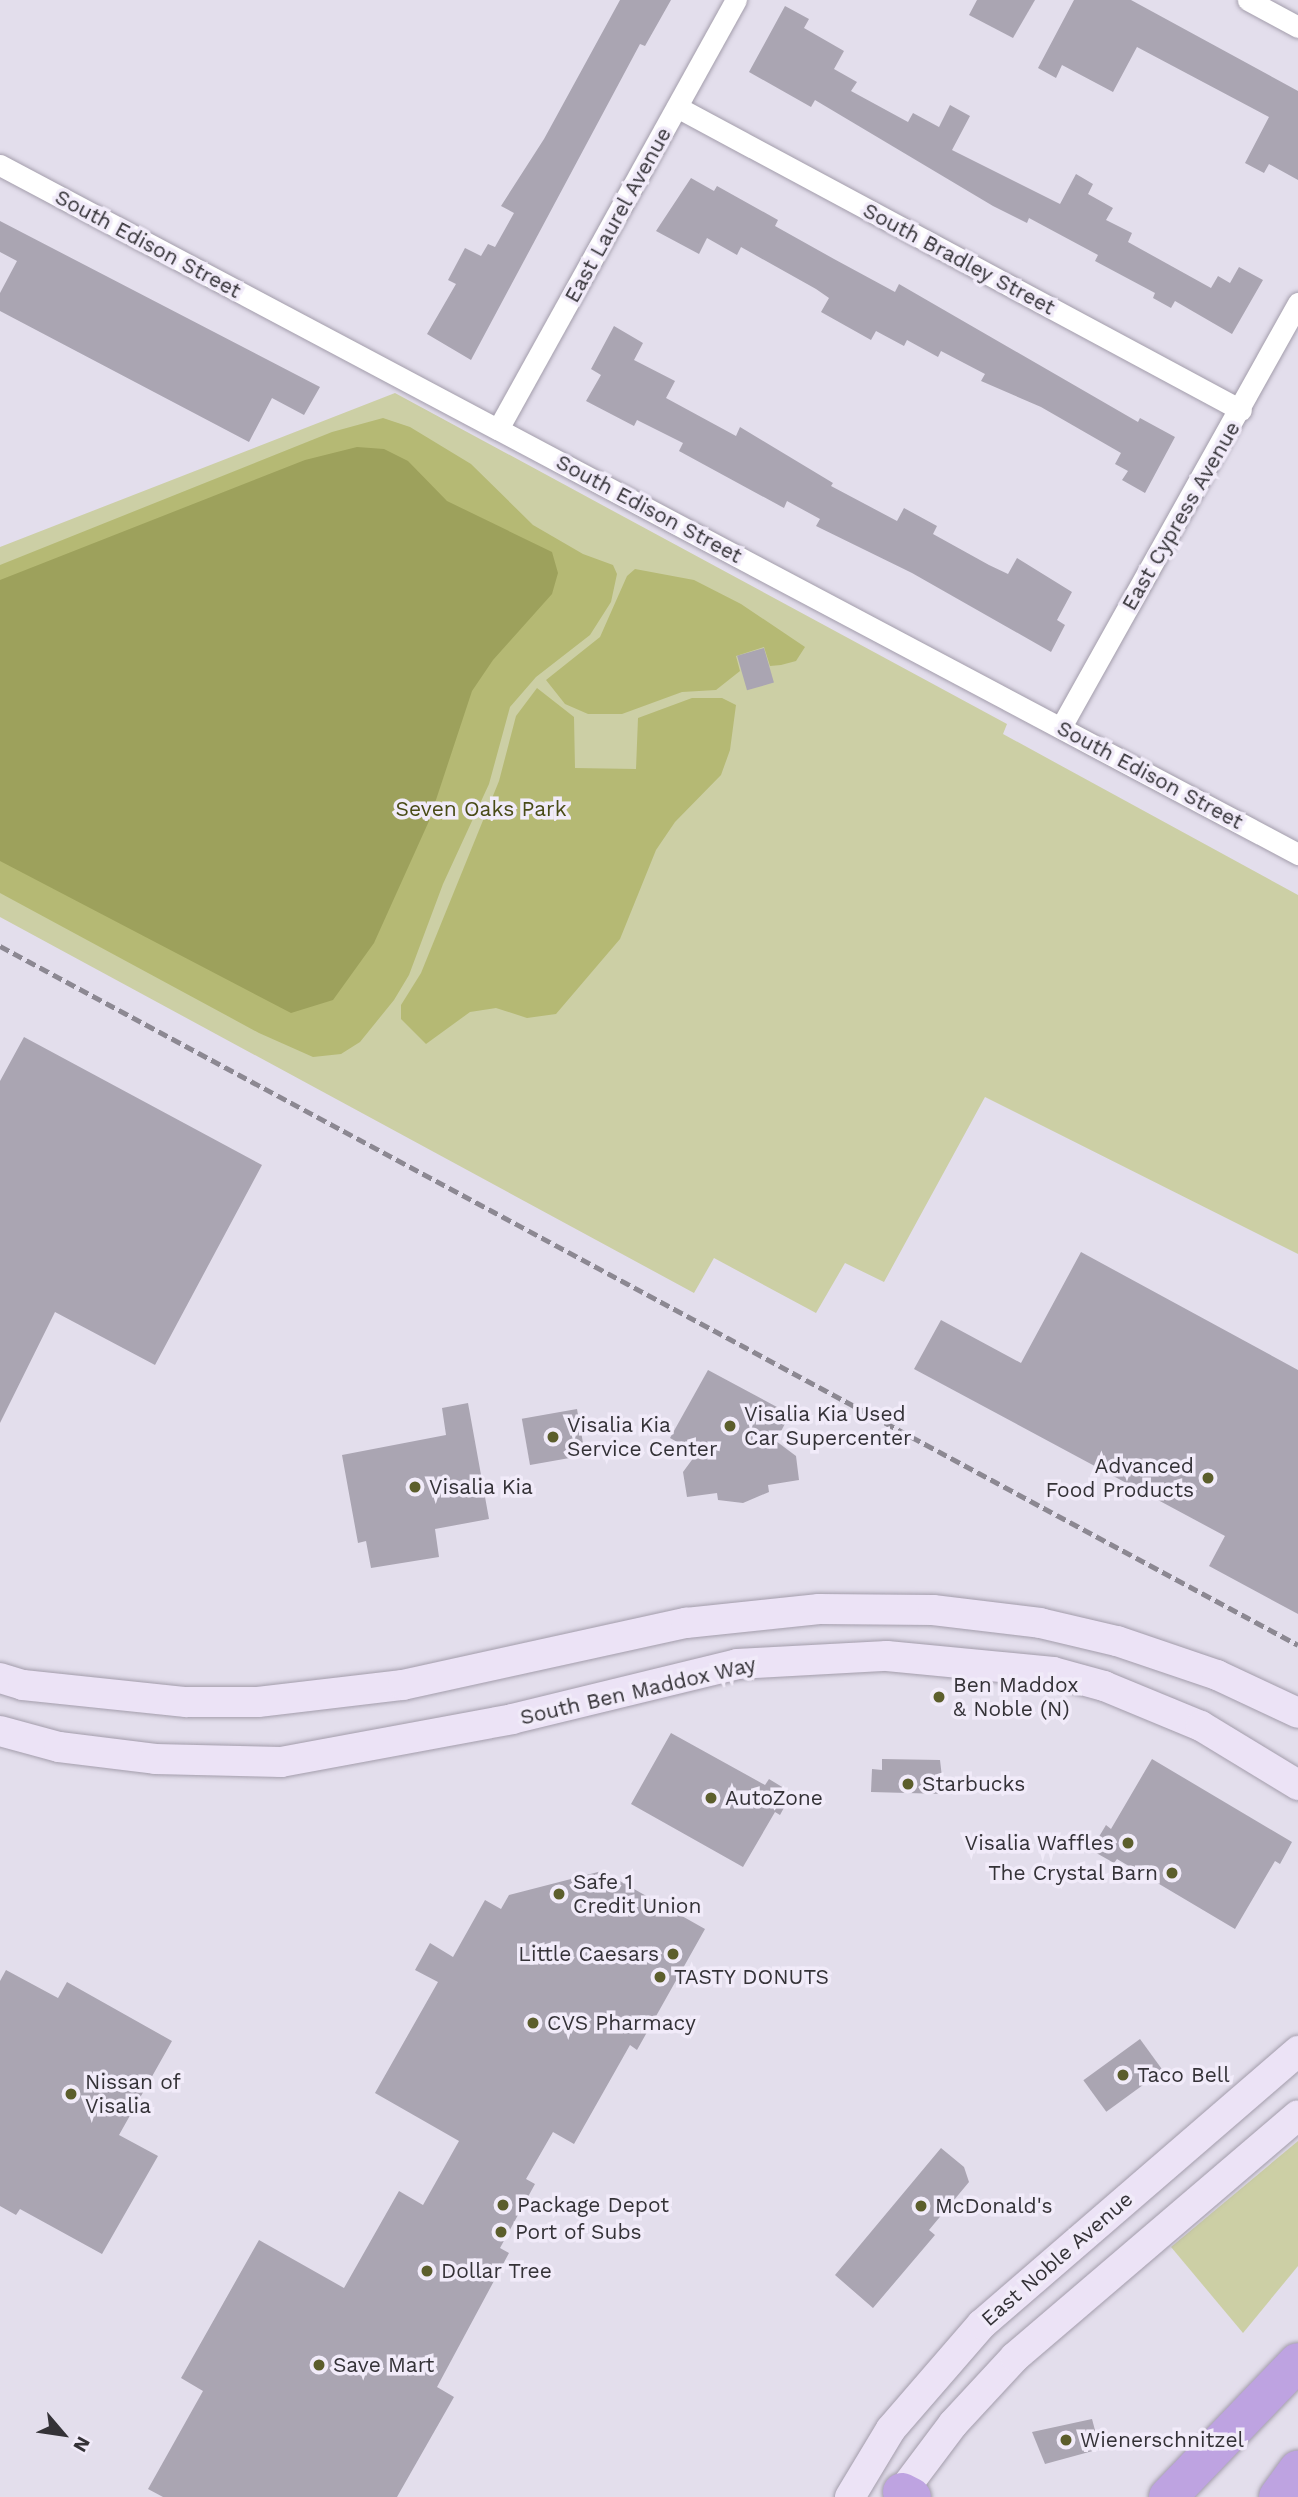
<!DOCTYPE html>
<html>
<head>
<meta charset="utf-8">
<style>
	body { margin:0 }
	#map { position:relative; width:1298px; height:2497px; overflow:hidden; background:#e3deec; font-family:"Work Sans",sans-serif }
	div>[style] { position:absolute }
	.green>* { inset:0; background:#cccfa5 }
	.forest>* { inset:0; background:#b5b974 }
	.water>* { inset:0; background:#9da15c }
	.building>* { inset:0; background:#aaa5b2; transform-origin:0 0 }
	.roads { filter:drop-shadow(0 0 2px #a39dab) drop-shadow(0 0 2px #a39dab) }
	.minor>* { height:21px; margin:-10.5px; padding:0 10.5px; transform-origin:10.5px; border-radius:10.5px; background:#fff }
	.secondary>* { height:30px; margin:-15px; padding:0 15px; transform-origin:15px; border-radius:15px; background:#ece3f6 }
	.motorway>* { height:38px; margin:-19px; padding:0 19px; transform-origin:19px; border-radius:19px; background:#bea3e1 }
	.rail>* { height:5px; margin-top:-2.5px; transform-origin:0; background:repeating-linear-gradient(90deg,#8c8892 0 10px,transparent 0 15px) }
	.dots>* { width:19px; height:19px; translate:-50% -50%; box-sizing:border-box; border:4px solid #f1ebf9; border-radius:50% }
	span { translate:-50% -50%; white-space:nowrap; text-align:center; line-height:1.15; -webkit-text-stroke:7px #f1ebf9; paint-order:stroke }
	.street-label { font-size:21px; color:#343237 }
	.park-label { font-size:21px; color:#494b16 }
	.poi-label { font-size:21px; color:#343237 }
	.left { translate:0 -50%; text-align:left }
	.right { translate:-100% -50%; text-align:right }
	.north { position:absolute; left:28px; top:2399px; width:70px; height:70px; -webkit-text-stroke:5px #f1ebf9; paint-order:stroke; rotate:119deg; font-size:19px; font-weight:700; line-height:28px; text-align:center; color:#343237 }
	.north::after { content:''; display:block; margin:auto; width:24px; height:32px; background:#343237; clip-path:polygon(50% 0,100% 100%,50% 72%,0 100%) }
</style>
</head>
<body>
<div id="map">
	<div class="green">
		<i style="clip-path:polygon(395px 393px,1007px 724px,1003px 734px,1298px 895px,1298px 1254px,985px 1097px,884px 1282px,845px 1263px,816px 1313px,714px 1258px,694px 1293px,0 917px,0 547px)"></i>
		<i style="clip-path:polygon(1298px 2141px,1298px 2266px,1243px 2333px,1171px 2247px)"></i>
	</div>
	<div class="forest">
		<i style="clip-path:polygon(383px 418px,410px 427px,471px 464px,533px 525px,583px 554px,613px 565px,617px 574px,611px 602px,590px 635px,536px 677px,510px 707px,489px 784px,443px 884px,409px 975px,394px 1000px,360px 1042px,341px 1054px,313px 1057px,259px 1033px,0 893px,0 565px,332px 432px)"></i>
		<i style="clip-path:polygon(635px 569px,694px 580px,741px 604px,805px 647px,796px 661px,781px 665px,770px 666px,764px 647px,736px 656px,740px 671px,716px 690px,682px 692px,622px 714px,588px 714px,565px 704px,546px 680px,600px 637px,627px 576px)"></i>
		<i style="clip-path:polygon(537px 688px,574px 717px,575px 768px,636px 769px,638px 718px,692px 698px,722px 698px,736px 705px,730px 750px,721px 775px,675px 822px,656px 850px,620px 939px,556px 1014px,527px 1018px,496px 1008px,470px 1012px,426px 1044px,401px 1019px,401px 1005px,421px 973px,499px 781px,516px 716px)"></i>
	</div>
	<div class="water">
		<i style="clip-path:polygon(357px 447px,384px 449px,408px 461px,447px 501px,552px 552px,558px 573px,552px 594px,493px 660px,472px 691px,429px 821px,374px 943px,333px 1000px,291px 1013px,0 861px,0 580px,305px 460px)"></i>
	</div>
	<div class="building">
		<i style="clip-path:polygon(620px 0,671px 0,645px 46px,640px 44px,471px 360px,427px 334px,456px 284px,448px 280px,465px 248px,481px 256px,488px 244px,495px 247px,514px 213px,501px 206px,544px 139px)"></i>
		<i style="clip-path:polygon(977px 0,1035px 0,1013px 38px,969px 15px)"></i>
		<i style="clip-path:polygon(1074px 0,1131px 0,1298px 91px,1298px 180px,1269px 164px,1264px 173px,1245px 163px,1269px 117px,1137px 47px,1113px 92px,1062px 65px,1056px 78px,1038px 68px)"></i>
		<i style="clip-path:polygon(785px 6px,809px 19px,804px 28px,844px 51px,834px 69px,857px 82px,851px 91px,908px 122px,913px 113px,939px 127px,950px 105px,970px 116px,952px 150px,1060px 204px,1076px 174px,1093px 184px,1088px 194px,1113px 208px,1106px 220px,1132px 233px,1128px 242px,1211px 288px,1218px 276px,1230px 283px,1239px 267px,1263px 280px,1232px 334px,1175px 301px,1171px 308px,1153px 298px,1155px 293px,1095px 261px,1098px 255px,1029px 218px,1027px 223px,993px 206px,815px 100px,811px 107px,749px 72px)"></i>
		<i style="clip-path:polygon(691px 178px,714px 191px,717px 186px,778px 220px,775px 226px,834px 259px,895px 292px,899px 284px,1138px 422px,1140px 418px,1175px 437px,1145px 493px,1122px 480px,1128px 471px,1115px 464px,1121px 453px,1041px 407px,981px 381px,985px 374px,941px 351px,938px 357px,907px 340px,904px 346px,876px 331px,871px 340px,821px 312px,829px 298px,816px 289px,741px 247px,737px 255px,707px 238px,699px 254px,656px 231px)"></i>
		<i style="clip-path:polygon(0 221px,320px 387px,304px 415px,272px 398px,249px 442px,0 311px,0 293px,17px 261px,0 252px)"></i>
		<i style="clip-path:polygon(614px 326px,643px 343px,634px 360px,675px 381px,666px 398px,736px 436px,740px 427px,833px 483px,831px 486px,897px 521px,904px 508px,937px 526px,933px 534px,989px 565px,1008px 574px,1017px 558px,1072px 592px,1057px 620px,1065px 625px,1051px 652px,912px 573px,816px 526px,820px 519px,787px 501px,784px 508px,679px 451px,683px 443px,637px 420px,634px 426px,586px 401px,601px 375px,591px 369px)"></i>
		<i style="left:764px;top:648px;width:36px;height:28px;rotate:74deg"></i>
		<i style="clip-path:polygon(24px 1037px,262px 1165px,155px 1365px,55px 1312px,0 1423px,0 1081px)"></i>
		<i style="clip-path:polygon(1081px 1252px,1298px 1370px,1298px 1614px,1209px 1566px,1225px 1536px,914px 1369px,941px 1320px,1021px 1363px)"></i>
		<i style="clip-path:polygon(708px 1370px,790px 1414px,776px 1441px,796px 1456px,799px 1480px,768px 1485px,769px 1492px,743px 1503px,718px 1500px,717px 1493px,687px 1497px,683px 1472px,697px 1453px,670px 1438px)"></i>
		<i style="clip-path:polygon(468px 1403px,489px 1519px,435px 1529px,439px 1557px,371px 1568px,366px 1541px,358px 1543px,342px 1455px,446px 1435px,442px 1408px)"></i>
		<i style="left:577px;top:1409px;width:47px;height:56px;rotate:80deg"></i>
		<i style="clip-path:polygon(671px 1733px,765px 1785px,769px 1779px,792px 1793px,780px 1815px,775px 1812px,743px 1867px,631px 1804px)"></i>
		<i style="clip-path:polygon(882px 1759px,940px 1760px,944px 1794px,871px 1792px,872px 1769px,882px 1770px)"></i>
		<i style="clip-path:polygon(1152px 1759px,1292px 1842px,1280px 1864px,1275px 1861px,1235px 1929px,1117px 1859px,1114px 1863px,1091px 1850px,1106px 1825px,1111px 1829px)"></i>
		<i style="clip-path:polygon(602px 1871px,705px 1929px,637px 2050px,630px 2045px,574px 2144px,553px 2132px,526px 2179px,535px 2184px,500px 2248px,509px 2253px,437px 2387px,454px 2397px,397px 2497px,163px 2497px,148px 2489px,203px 2391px,181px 2378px,259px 2240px,344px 2288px,399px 2191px,423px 2205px,459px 2141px,375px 2093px,438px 1982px,415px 1970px,430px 1943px,453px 1957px,485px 1900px,501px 1909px,509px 1895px)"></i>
		<i style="clip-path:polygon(6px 1970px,58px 1998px,67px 1982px,172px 2041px,119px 2135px,158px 2156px,102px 2254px,20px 2209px,16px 2215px,0 2206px,0 1981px)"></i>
		<i style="left:1140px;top:2039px;width:39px;height:70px;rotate:54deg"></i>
		<i style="clip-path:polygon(941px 2148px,964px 2167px,969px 2182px,929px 2230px,935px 2235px,873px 2308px,835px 2275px)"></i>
		<i style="clip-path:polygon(1092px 2419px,1100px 2449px,1045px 2464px,1032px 2432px)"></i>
	</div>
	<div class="roads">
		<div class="minor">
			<i style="left:1248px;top:0;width:57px;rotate:28.4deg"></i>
			<i style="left:677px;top:107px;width:640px;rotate:28.25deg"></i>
			<i style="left:0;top:165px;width:1470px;rotate:27.96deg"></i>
			<i style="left:498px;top:429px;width:491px;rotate:-61deg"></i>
			<i style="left:1061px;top:727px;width:486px;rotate:-60.8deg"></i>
		</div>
		<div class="secondary">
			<i style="left:0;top:1678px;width:24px;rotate:17deg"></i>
			<i style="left:23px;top:1685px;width:164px;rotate:6deg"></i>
			<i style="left:186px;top:1702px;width:72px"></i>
			<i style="left:258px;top:1702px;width:146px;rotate:-6.7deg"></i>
			<i style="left:403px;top:1685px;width:290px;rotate:-12.4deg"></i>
			<i style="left:686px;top:1623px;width:134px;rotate:-6deg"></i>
			<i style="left:819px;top:1609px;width:114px;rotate:0.5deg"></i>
			<i style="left:933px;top:1610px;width:108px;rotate:6.9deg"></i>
			<i style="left:1040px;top:1623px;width:79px;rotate:13.2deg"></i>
			<i style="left:1117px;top:1641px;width:106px;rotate:18.8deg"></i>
			<i style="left:1217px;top:1675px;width:89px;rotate:25.1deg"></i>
			<i style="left:0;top:1731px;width:61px;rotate:15.2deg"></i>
			<i style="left:59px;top:1747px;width:97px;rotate:7.1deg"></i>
			<i style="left:155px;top:1759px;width:126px;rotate:1.4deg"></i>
			<i style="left:281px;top:1762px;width:235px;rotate:-10.5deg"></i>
			<i style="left:512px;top:1719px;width:232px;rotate:-13.7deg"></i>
			<i style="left:737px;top:1664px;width:150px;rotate:-3.1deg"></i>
			<i style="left:887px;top:1656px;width:167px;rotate:5.5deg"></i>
			<i style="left:1053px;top:1672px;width:53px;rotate:15.4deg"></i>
			<i style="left:1104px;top:1686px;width:105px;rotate:22.4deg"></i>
			<i style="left:1201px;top:1726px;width:114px;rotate:31.3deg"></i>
			<i style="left:902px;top:2492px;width:85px;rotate:-53.1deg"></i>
			<i style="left:953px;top:2424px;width:91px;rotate:-47.2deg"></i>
			<i style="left:1015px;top:2357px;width:372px;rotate:-40.5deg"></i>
			<i style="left:850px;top:2497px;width:79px;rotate:-58.9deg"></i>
			<i style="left:891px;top:2429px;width:139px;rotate:-49.1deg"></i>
			<i style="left:982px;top:2324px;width:418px;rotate:-40.8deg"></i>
		</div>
		<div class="motorway">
			<i style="left:902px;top:2492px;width:11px;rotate:27deg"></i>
			<i style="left:1168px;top:2497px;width:187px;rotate:-46.1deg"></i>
			<i style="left:1278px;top:2497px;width:34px;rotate:-54deg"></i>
		</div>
	</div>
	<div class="rail">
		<i style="left:0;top:946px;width:1474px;rotate:28.3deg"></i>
	</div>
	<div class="dots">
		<i style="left:730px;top:1426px;background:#5c5e2c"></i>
		<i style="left:553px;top:1437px;background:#5c5e2c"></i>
		<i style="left:1208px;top:1478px;background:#5c5e2c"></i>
		<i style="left:415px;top:1487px;background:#5c5e2c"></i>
		<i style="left:939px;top:1697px;background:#5c5e2c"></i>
		<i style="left:908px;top:1784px;background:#5c5e2c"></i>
		<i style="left:711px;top:1798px;background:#5c5e2c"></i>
		<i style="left:1128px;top:1843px;background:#5c5e2c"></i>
		<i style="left:1172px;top:1873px;background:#5c5e2c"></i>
		<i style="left:559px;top:1894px;background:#5c5e2c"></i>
		<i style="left:673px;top:1954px;background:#5c5e2c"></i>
		<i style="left:660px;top:1977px;background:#5c5e2c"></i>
		<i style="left:533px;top:2023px;background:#5c5e2c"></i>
		<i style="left:1123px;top:2075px;background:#5c5e2c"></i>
		<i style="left:71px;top:2094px;background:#5c5e2c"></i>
		<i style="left:503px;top:2205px;background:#5c5e2c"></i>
		<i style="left:921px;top:2206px;background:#5c5e2c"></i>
		<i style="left:501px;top:2232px;background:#5c5e2c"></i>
		<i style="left:427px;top:2271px;background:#5c5e2c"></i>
		<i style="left:319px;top:2365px;background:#5c5e2c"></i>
		<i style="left:1066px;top:2440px;background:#5c5e2c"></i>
	</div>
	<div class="street-label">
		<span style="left:618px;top:215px;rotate:-61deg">East Laurel Avenue</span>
		<span style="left:148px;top:244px;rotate:28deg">South Edison Street</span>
		<span style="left:959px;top:259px;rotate:28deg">South Bradley Street</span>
		<span style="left:649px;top:509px;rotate:28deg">South Edison Street</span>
		<span style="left:1181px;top:516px;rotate:-60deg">East Cypress Avenue</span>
		<span style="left:1150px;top:775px;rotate:28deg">South Edison Street</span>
		<span style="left:638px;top:1691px;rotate:-13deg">South Ben Maddox Way</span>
		<span style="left:1057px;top:2259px;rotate:-41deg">East Noble Avenue</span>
	</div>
	<div class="park-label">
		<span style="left:481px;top:809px">Seven Oaks Park</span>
	</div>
	<div class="poi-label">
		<span class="left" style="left:744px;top:1426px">Visalia Kia Used<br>Car Supercenter</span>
		<span class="left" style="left:567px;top:1437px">Visalia Kia<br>Service Center</span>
		<span class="right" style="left:1194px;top:1478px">Advanced<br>Food Products</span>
		<span class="left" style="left:429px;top:1487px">Visalia Kia</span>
		<span class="left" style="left:953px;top:1697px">Ben Maddox<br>&amp; Noble (N)</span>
		<span class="left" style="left:922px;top:1784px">Starbucks</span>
		<span class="left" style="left:725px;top:1798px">AutoZone</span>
		<span class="right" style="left:1114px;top:1843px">Visalia Waffles</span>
		<span class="right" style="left:1158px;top:1873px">The Crystal Barn</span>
		<span class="left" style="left:573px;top:1894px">Safe 1<br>Credit Union</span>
		<span class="right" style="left:659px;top:1954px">Little Caesars</span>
		<span class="left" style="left:674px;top:1977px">TASTY DONUTS</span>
		<span class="left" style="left:547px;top:2023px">CVS Pharmacy</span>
		<span class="left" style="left:1137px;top:2075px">Taco Bell</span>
		<span class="left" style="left:85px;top:2094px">Nissan of<br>Visalia</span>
		<span class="left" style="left:517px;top:2205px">Package Depot</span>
		<span class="left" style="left:935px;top:2206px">McDonald's</span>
		<span class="left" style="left:515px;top:2232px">Port of Subs</span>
		<span class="left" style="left:441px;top:2271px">Dollar Tree</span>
		<span class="left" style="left:333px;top:2365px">Save Mart</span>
		<span class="left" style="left:1080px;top:2440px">Wienerschnitzel</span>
	</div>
	<div class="north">N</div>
</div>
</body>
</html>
